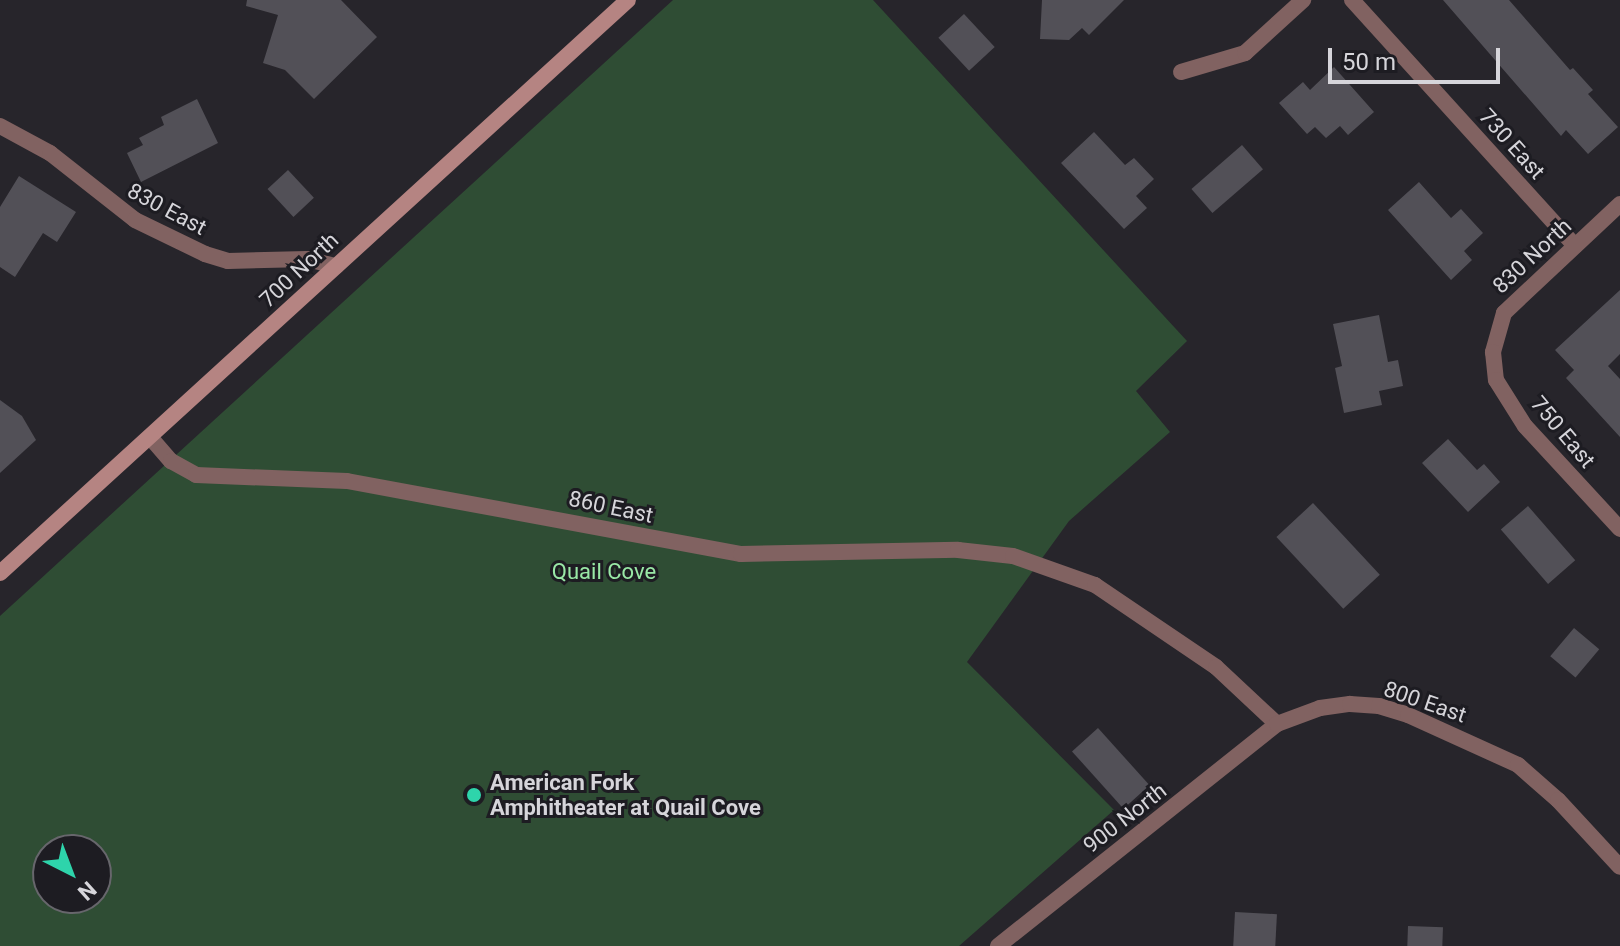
<!DOCTYPE html>
<html>
<head>
<meta charset="utf-8">
<style>
	body { margin:0 }
	#map { position:relative; width:1620px; height:946px; overflow:hidden; background:#27252b; font-family:Roboto,sans-serif }
	div>[style] { position:absolute }
	.green>* { inset:0; background:#2f4d34 }
	.building>* { inset:0; background:#525057; transform-origin:0 0 }
	.street>* { height:16px; margin:-8px; padding:0 8px; transform-origin:8px; border-radius:8px; background:#816261 }
	.secondary>* { height:16px; margin:-8px; padding:0 8px; transform-origin:8px; border-radius:8px; background:#b58482 }
	.dots>* { width:22px; height:22px; translate:-50% -50%; box-sizing:border-box; border:4px solid #1d1c22; border-radius:50% }
	span { translate:-50% -50%; white-space:nowrap; text-align:center; line-height:1.15; -webkit-text-stroke:6px #1d1c22; paint-order:stroke }
	.street-label { font-size:22px; color:#d6d5da }
	.park-label { font-size:22px; color:#99e8a6 }
	.poi-label { font-size:22px; color:#d6d5da; font-weight:700 }
	.left { translate:0 -50%; text-align:left }
	.north { position:absolute; left:32px; top:834px; width:80px; height:80px; box-sizing:border-box; background:#1d1c22; border:2px solid #67666c; border-radius:50%; rotate:138deg; font-size:22px; font-weight:700; line-height:32px; text-align:center; color:#d6d5da }
	.north::after { content:''; display:block; margin:auto; width:28px; height:36px; background:#2ed4ab; clip-path:polygon(50% 0,100% 100%,50% 72%,0 100%) }
	.scale { position:absolute; left:1328px; top:48px; width:172px; height:36px; box-sizing:border-box; border:4px solid #d6d5da; border-top:0; padding-left:10px; font-size:24px; line-height:28px; white-space:nowrap; color:#d6d5da; -webkit-text-stroke:6px #1d1c22; paint-order:stroke }
</style>
</head>
<body>
<div id="map">
	<div class="green">
		<i style="clip-path:polygon(evenodd,673px 0,873px 0,1187px 341px,1136px 391px,1170px 432px,1069px 521px,967px 662px,1114px 810px,959px 946px,0 946px,0 616px,673px 0,48px 850px,96px 850px,96px 898px,48px 898px,48px 850px)"></i>
	</div>
	<div class="building">
		<i style="clip-path:polygon(247px 0,341px 0,377px 37px,314px 99px,285px 70px,263px 63px,278px 15px,246px 6px)"></i>
		<i style="clip-path:polygon(1042px 0,1124px 0,1089px 35px,1082px 28px,1069px 40px,1040px 39px)"></i>
		<i style="clip-path:polygon(1443px 0,1509px 0,1570px 70px,1573px 68px,1593px 90px,1588px 94px,1618px 127px,1588px 154px,1566px 130px,1561px 136px)"></i>
		<i style="left:964px;top:14px;width:45px;height:35px;rotate:47deg"></i>
		<i style="clip-path:polygon(1334px 67px,1374px 112px,1348px 135px,1340px 126px,1326px 138px,1315px 127px,1307px 134px,1279px 103px,1303px 82px,1310px 90px)"></i>
		<i style="clip-path:polygon(197px 99px,218px 143px,141px 182px,127px 153px,143px 145px,139px 138px,164px 125px,161px 117px)"></i>
		<i style="clip-path:polygon(1094px 132px,1125px 165px,1134px 158px,1154px 179px,1136px 196px,1147px 208px,1124px 229px,1061px 163px)"></i>
		<i style="left:1242px;top:145px;width:32px;height:67px;rotate:49deg"></i>
		<i style="left:288px;top:170px;width:38px;height:28px;rotate:47deg"></i>
		<i style="clip-path:polygon(19px 176px,76px 212px,57px 242px,43px 233px,15px 277px,0 267px,0 207px)"></i>
		<i style="clip-path:polygon(1419px 182px,1451px 218px,1461px 209px,1483px 233px,1464px 251px,1472px 260px,1451px 280px,1388px 210px)"></i>
		<i style="clip-path:polygon(1620px 290px,1620px 354px,1608px 366px,1620px 379px,1620px 437px,1566px 378px,1574px 370px,1555px 350px)"></i>
		<i style="clip-path:polygon(1379px 315px,1388px 362px,1398px 360px,1403px 386px,1379px 391px,1382px 405px,1344px 413px,1335px 368px,1342px 366px,1333px 324px)"></i>
		<i style="clip-path:polygon(0 400px,22px 416px,36px 440px,0 473px)"></i>
		<i style="clip-path:polygon(1448px 439px,1477px 470px,1484px 464px,1500px 482px,1468px 512px,1422px 463px)"></i>
		<i style="left:1313px;top:503px;width:98px;height:50px;rotate:47deg"></i>
		<i style="left:1528px;top:506px;width:72px;height:36px;rotate:49deg"></i>
		<i style="left:1574px;top:628px;width:33px;height:37px;rotate:40deg"></i>
		<i style="left:1098px;top:728px;width:77px;height:35px;rotate:48deg"></i>
		<i style="left:1235px;top:912px;width:42px;height:34px;rotate:3deg"></i>
		<i style="left:1408px;top:926px;width:35px;height:20px;rotate:2deg"></i>
	</div>
	<div class="street">
		<i style="left:1352px;top:0;width:332px;rotate:47.8deg"></i>
		<i style="left:1181px;top:72px;width:67px;rotate:-16.5deg"></i>
		<i style="left:1245px;top:53px;width:79px;rotate:-42.4deg"></i>
		<i style="left:0;top:126px;width:57px;rotate:28.4deg"></i>
		<i style="left:50px;top:153px;width:108px;rotate:38.2deg"></i>
		<i style="left:135px;top:220px;width:78px;rotate:25.9deg"></i>
		<i style="left:205px;top:254px;width:24px;rotate:17deg"></i>
		<i style="left:228px;top:261px;width:79px;rotate:-1.5deg"></i>
		<i style="left:307px;top:259px;width:30px;rotate:14deg"></i>
		<i style="left:1620px;top:204px;width:159px;rotate:136.8deg"></i>
		<i style="left:1504px;top:313px;width:41px;rotate:105.8deg"></i>
		<i style="left:1493px;top:352px;width:28px;rotate:84deg"></i>
		<i style="left:1496px;top:380px;width:54px;rotate:57.8deg"></i>
		<i style="left:1525px;top:426px;width:140px;rotate:47.3deg"></i>
		<i style="left:150px;top:437px;width:32px;rotate:49deg"></i>
		<i style="left:171px;top:461px;width:29px;rotate:29deg"></i>
		<i style="left:196px;top:475px;width:151px;rotate:2.3deg"></i>
		<i style="left:347px;top:481px;width:401px;rotate:10.5deg"></i>
		<i style="left:741px;top:554px;width:217px;rotate:-1.1deg"></i>
		<i style="left:958px;top:550px;width:55px;rotate:6.2deg"></i>
		<i style="left:1013px;top:556px;width:87px;rotate:19.5deg"></i>
		<i style="left:1095px;top:585px;width:146px;rotate:34.1deg"></i>
		<i style="left:1216px;top:667px;width:83px;rotate:43.1deg"></i>
		<i style="left:998px;top:946px;width:357px;rotate:-38.5deg"></i>
		<i style="left:1277px;top:724px;width:46px;rotate:-20.4deg"></i>
		<i style="left:1320px;top:708px;width:30px;rotate:-8deg"></i>
		<i style="left:1350px;top:704px;width:29px;rotate:4deg"></i>
		<i style="left:1379px;top:706px;width:30px;rotate:17deg"></i>
		<i style="left:1408px;top:715px;width:121px;rotate:24.4deg"></i>
		<i style="left:1518px;top:765px;width:53px;rotate:41.2deg"></i>
		<i style="left:1558px;top:800px;width:91px;rotate:47.2deg"></i>
	</div>
	<div class="secondary">
		<i style="left:0;top:573px;width:850px;rotate:-42.38deg"></i>
	</div>
	<div class="dots">
		<i style="left:474px;top:795px;background:#2ed4ab"></i>
	</div>
	<div class="street-label">
		<span style="left:1512px;top:144px;rotate:48deg">730 East</span>
		<span style="left:167px;top:209px;rotate:28deg">830 East</span>
		<span style="left:1532px;top:256px;rotate:-43deg">830 North</span>
		<span style="left:299px;top:270px;rotate:-43deg">700 North</span>
		<span style="left:1563px;top:432px;rotate:50deg">750 East</span>
		<span style="left:611px;top:507px;rotate:12deg">860 East</span>
		<span style="left:1425px;top:702px;rotate:19deg">800 East</span>
		<span style="left:1125px;top:818px;rotate:-38deg">900 North</span>
	</div>
	<div class="park-label">
		<span style="left:604px;top:572px">Quail Cove</span>
	</div>
	<div class="poi-label">
		<span class="left" style="left:490px;top:795px">American Fork<br>Amphitheater at Quail Cove</span>
	</div>
	<div class="north">N</div>
	<div class="scale">50 m</div>
</div>
</body>
</html>
